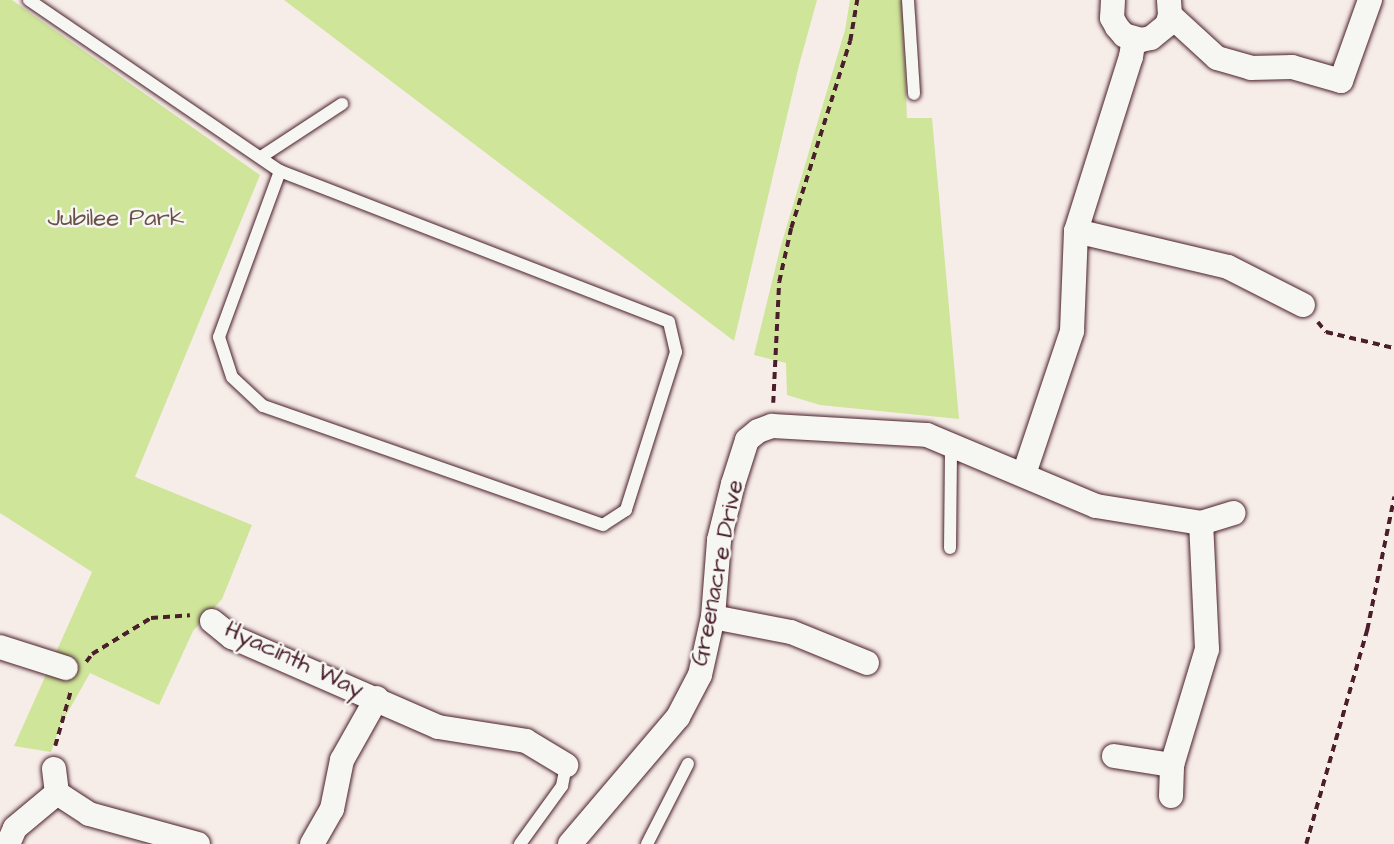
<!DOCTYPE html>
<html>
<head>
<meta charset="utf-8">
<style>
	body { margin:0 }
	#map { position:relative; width:1394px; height:844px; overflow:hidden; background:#f7ede8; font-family:"Architects Daughter",sans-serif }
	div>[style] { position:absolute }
	.green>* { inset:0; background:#cee59a }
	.path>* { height:3.5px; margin-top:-1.75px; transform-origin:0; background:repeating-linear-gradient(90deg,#4a1f2b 0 7px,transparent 0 12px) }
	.roads { filter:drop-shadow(0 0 2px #4a1f2b) drop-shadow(0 0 2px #4a1f2b) }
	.service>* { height:12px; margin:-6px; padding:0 6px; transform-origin:6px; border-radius:6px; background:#f6f6f2 }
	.minor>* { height:24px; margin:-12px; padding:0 12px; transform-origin:12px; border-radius:12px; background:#f6f6f2 }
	span { translate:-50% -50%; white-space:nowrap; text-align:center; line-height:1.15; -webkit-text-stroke:5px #f6f6f2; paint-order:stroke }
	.park-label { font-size:24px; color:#6b5047 }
	.street-label { font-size:24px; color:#4a1f2b }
</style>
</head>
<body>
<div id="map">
	<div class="green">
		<i style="clip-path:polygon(0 0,12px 0,260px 175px,135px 477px,252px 525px,222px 599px,193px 631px,159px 705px,90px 673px,60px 726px,51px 752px,14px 746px,92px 572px,0 513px)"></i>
		<i style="clip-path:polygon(284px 0,817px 0,799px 65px,734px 341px)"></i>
		<i style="clip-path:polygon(850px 0,902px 0,907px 118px,932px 118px,959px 419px,820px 405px,787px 395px,786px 363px,754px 355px,780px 249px,845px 30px)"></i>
	</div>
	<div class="path">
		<i style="left:1318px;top:322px;width:13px;rotate:51deg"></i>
		<i style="left:1326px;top:332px;width:70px;rotate:13.2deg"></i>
		<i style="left:773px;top:403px;width:121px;rotate:-87.2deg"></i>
		<i style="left:779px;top:282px;width:55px;rotate:-77.5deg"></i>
		<i style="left:791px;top:228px;width:196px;rotate:-72.5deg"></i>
		<i style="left:850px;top:41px;width:42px;rotate:-80.3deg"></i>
		<i style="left:86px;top:662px;width:10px;rotate:-53deg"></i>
		<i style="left:92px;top:654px;width:69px;rotate:-31.4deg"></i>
		<i style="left:151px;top:618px;width:39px;rotate:-4deg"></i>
		<i style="left:55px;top:746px;width:58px;rotate:-74.1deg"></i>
		<i style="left:1306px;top:844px;width:223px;rotate:-74.1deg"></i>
		<i style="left:1367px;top:630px;width:136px;rotate:-78.5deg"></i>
	</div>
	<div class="roads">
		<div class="service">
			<i style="left:29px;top:0;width:304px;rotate:34.3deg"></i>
			<i style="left:280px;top:171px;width:417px;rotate:21.2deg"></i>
			<i style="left:669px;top:322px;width:31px;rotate:77deg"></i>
			<i style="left:676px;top:352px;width:166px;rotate:107.6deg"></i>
			<i style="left:626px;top:510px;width:27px;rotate:147deg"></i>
			<i style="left:603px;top:525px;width:360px;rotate:-160.7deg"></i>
			<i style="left:263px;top:406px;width:42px;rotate:-136.9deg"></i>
			<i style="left:232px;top:377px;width:42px;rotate:-108deg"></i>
			<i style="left:219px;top:337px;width:177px;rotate:-69.8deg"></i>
			<i style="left:908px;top:0;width:94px;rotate:86.3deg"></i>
			<i style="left:261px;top:157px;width:97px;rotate:-33.2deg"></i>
			<i style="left:950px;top:548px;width:103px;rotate:-89.4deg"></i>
			<i style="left:520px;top:844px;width:72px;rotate:-54.1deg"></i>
			<i style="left:562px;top:786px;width:21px;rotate:-79deg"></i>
			<i style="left:647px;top:844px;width:90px;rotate:-62.9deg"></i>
		</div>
		<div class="minor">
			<i style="left:1113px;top:0;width:18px;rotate:93deg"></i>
			<i style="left:1112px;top:18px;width:10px;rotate:61deg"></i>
			<i style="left:1117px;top:27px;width:11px;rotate:49deg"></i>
			<i style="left:1124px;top:35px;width:18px;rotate:16deg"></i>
			<i style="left:1141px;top:40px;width:10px;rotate:-11deg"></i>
			<i style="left:1151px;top:38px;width:21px;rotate:-39deg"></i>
			<i style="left:1167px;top:25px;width:10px;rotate:-73deg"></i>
			<i style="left:1170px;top:15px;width:15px;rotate:-94deg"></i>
			<i style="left:1170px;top:15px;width:64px;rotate:42.5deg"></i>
			<i style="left:1217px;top:58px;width:35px;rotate:16deg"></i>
			<i style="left:1251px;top:68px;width:41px;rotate:-1.4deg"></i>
			<i style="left:1292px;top:67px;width:51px;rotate:15.9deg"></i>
			<i style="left:1341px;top:81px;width:86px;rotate:-70.3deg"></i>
			<i style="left:1076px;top:231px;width:156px;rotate:13.3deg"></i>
			<i style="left:1228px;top:267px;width:84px;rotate:26.9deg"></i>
			<i style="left:1024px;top:474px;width:151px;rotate:-71.4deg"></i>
			<i style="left:1072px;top:331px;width:100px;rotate:-87.7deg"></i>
			<i style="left:1076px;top:231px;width:182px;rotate:-72.5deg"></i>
			<i style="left:1131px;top:57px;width:18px;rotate:-81deg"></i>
			<i style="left:713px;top:617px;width:79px;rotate:10.9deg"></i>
			<i style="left:791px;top:632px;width:82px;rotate:22.2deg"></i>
			<i style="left:212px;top:621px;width:26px;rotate:39deg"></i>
			<i style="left:232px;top:637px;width:225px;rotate:23.6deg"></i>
			<i style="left:438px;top:727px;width:89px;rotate:9deg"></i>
			<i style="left:526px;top:741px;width:47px;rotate:31deg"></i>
			<i style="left:0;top:647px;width:69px;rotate:17.7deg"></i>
			<i style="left:1114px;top:756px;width:59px;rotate:8.8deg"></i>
			<i style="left:1172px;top:765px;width:121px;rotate:-73.2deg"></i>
			<i style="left:1207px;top:649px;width:126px;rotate:-92.7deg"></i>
			<i style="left:54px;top:769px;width:24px;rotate:83deg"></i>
			<i style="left:57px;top:793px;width:38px;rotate:33deg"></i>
			<i style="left:89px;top:814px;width:113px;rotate:15.4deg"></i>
			<i style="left:1171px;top:796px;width:31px;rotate:-88deg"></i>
			<i style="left:8px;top:844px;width:17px;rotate:-66deg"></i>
			<i style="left:15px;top:828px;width:55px;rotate:-39.8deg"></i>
			<i style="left:312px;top:844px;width:40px;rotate:-60.3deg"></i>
			<i style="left:332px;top:809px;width:50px;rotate:-78.5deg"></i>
			<i style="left:342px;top:760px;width:71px;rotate:-60.6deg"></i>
			<i style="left:570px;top:844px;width:167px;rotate:-49.6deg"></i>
			<i style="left:678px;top:717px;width:47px;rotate:-62.4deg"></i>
			<i style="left:700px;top:675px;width:59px;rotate:-77.4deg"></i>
			<i style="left:713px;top:617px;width:77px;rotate:-85.5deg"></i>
			<i style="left:719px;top:540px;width:58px;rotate:-76deg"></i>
			<i style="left:733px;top:484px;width:46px;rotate:-72.3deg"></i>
			<i style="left:747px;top:440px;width:14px;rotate:-39deg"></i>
			<i style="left:758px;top:431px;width:15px;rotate:-20deg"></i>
			<i style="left:772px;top:426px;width:155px;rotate:3.3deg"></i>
			<i style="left:927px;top:435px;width:183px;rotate:22.8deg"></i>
			<i style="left:1096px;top:506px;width:106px;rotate:9.2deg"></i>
			<i style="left:1201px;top:523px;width:34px;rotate:-17deg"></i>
		</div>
	</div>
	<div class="park-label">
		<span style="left:116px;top:219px">Jubilee Park</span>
	</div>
	<div class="street-label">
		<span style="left:718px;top:573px;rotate:-79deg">Greenacre Drive</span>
		<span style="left:294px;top:660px;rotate:25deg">Hyacinth Way</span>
	</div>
</div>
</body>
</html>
